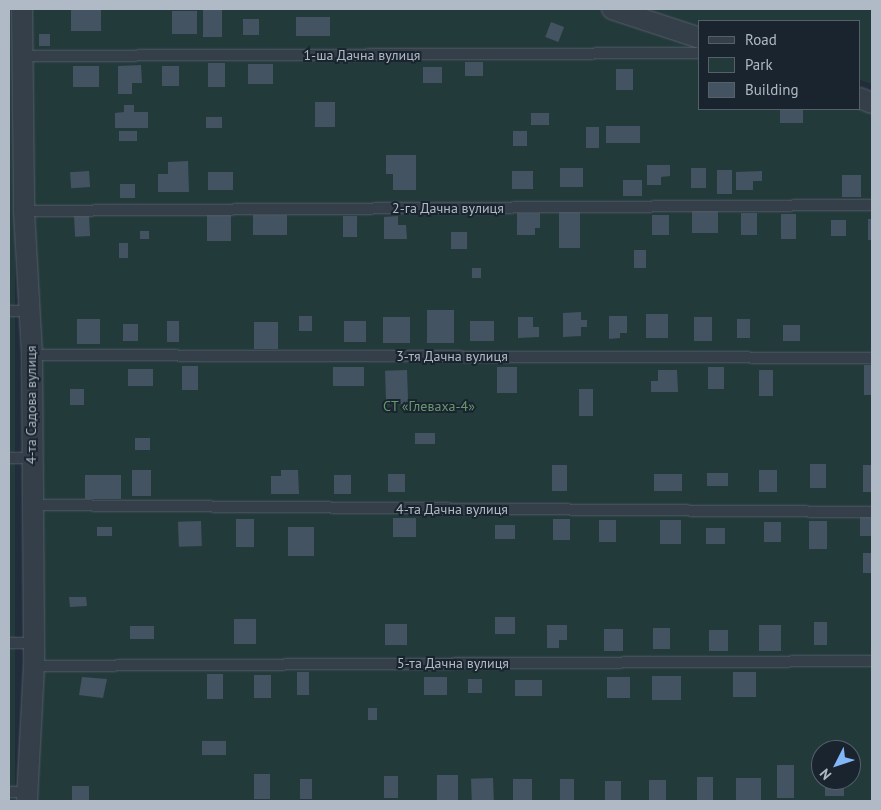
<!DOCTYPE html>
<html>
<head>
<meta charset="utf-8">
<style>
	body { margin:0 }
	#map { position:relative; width:881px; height:810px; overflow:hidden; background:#212d3a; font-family:"PT Sans",sans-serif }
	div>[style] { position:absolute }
	.green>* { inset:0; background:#233a3b; transform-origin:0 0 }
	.building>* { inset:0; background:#445361; transform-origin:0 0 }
	.roads { filter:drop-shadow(0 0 1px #535d68) drop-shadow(0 0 1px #535d68) }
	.service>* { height:10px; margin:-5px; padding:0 5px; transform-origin:5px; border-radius:5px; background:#353f4a }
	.minor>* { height:20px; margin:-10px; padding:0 10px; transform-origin:10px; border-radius:10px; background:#353f4a }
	span { translate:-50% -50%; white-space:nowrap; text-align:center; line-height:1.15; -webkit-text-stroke:4px #1a242f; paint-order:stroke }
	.street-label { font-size:14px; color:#b0bac6 }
	.park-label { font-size:14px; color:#67986f }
	.frame { position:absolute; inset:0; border:10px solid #b0bac6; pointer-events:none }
	.legend { position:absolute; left:698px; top:20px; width:162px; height:90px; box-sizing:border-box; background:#1a242f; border:1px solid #56606b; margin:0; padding:6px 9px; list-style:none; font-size:15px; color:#b0bac6 }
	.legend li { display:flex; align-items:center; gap:10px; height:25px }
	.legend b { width:25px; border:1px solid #56606b }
	.north { position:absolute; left:811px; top:740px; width:50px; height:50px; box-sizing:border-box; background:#1a242f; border:1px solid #56606b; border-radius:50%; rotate:229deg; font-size:14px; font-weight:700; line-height:20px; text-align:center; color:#b0bac6 }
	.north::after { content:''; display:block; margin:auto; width:18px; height:22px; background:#82b8f9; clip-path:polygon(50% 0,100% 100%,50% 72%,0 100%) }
</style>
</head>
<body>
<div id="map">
	<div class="green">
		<i style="left:9px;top:9px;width:6px;height:792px"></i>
		<i style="clip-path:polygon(evenodd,27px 9px,604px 9px,700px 40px,700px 109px,860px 109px,860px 91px,872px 95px,872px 801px,24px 801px,27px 9px,821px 750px,851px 750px,851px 780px,821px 780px,821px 750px)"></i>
		<i style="clip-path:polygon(642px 9px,872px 9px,872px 84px,860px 80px,860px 21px,700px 21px,700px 28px)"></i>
	</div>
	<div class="building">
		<i style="left:203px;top:9px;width:19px;height:28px"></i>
		<i style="left:71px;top:10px;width:30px;height:21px"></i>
		<i style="left:172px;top:11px;width:25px;height:23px"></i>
		<i style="left:330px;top:17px;width:19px;height:34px;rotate:90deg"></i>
		<i style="left:243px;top:19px;width:16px;height:16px"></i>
		<i style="left:551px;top:22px;width:14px;height:16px;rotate:21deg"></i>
		<i style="left:39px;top:34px;width:11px;height:12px"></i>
		<i style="left:483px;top:62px;width:14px;height:18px;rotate:90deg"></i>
		<i style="left:208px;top:63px;width:17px;height:24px"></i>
		<i style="left:248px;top:64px;width:25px;height:20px"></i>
		<i style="clip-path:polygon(141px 65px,142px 83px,132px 83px,132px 94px,118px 94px,118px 66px)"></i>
		<i style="left:73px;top:66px;width:26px;height:21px"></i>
		<i style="left:162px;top:66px;width:17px;height:20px"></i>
		<i style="left:423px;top:67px;width:19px;height:16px"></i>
		<i style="left:616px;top:69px;width:17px;height:21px"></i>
		<i style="left:335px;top:102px;width:25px;height:20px;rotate:90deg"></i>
		<i style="clip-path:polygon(124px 105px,134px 105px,134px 112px,148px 112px,148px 128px,115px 128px,115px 113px,124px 112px)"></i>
		<i style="left:780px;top:109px;width:23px;height:14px"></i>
		<i style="left:549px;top:113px;width:12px;height:18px;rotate:90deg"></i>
		<i style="left:206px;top:117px;width:16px;height:11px"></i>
		<i style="left:640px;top:126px;width:17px;height:34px;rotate:90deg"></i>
		<i style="left:586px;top:127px;width:13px;height:21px"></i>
		<i style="left:119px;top:131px;width:18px;height:10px"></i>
		<i style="left:513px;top:131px;width:14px;height:15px"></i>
		<i style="clip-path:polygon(386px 155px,416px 155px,416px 190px,393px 190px,393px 174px,386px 174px)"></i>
		<i style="clip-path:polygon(188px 161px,189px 192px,158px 192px,158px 174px,168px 174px,168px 162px)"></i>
		<i style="clip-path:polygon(647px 165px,670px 165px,670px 176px,661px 177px,661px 185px,647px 185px)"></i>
		<i style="left:560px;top:168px;width:23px;height:19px"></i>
		<i style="left:691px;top:168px;width:15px;height:20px"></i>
		<i style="left:717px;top:170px;width:15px;height:24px"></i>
		<i style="left:89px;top:171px;width:16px;height:19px;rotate:86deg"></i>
		<i style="left:512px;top:171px;width:21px;height:18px"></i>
		<i style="clip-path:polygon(762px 171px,762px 181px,753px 181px,753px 190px,736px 190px,736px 172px)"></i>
		<i style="left:208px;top:172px;width:25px;height:18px"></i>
		<i style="left:842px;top:175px;width:19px;height:22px"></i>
		<i style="left:642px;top:180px;width:16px;height:19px;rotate:90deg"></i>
		<i style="left:120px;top:184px;width:15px;height:14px"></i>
		<i style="left:692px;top:210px;width:26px;height:23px"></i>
		<i style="left:559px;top:211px;width:21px;height:37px"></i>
		<i style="clip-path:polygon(517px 213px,540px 213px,540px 228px,535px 228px,535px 235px,517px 235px)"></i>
		<i style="left:741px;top:213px;width:16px;height:22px"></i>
		<i style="left:781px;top:214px;width:15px;height:25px"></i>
		<i style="left:89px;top:215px;width:21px;height:15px;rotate:87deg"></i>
		<i style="left:207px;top:215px;width:24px;height:26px"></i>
		<i style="left:253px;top:215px;width:34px;height:20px"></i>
		<i style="left:652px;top:215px;width:17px;height:20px"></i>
		<i style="left:343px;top:216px;width:14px;height:21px"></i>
		<i style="clip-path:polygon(398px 216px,398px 225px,406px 225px,407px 239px,384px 239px,384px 217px)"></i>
		<i style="left:868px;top:219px;width:4px;height:21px"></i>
		<i style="left:831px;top:220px;width:15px;height:16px"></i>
		<i style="left:140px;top:231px;width:9px;height:8px"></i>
		<i style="left:451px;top:232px;width:16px;height:17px"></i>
		<i style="left:119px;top:243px;width:9px;height:15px"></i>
		<i style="left:646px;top:250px;width:18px;height:12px;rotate:90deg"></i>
		<i style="left:472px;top:268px;width:9px;height:10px"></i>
		<i style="left:427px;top:310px;width:27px;height:33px"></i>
		<i style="clip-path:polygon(581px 312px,581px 320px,587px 320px,587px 327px,581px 327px,581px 336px,563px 337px,563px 313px)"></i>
		<i style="left:668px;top:314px;width:24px;height:22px;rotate:90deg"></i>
		<i style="left:312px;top:316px;width:15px;height:13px;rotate:90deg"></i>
		<i style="clip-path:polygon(609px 316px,627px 316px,627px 333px,620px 333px,620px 338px,609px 339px)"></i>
		<i style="left:410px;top:317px;width:26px;height:27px;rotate:90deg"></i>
		<i style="clip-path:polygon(518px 317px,533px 317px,533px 327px,539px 327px,539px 337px,518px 338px)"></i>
		<i style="left:694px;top:317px;width:18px;height:24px"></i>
		<i style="left:77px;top:319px;width:23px;height:25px"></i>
		<i style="left:737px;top:319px;width:13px;height:19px"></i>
		<i style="left:167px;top:321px;width:12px;height:21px"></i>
		<i style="left:344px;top:321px;width:22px;height:21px"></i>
		<i style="left:470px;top:321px;width:24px;height:20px"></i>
		<i style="left:254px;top:322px;width:24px;height:27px"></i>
		<i style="left:123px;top:324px;width:15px;height:17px"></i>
		<i style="left:783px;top:325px;width:17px;height:16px"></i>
		<i style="left:864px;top:365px;width:8px;height:30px"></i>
		<i style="left:182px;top:366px;width:16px;height:24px"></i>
		<i style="left:333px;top:367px;width:31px;height:19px"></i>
		<i style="left:497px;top:367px;width:20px;height:26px"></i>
		<i style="left:724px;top:367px;width:22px;height:16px;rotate:90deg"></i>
		<i style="left:128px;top:369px;width:25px;height:17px"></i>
		<i style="left:407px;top:370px;width:34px;height:22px;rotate:88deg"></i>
		<i style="clip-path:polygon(658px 370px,677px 370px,678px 392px,651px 392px,651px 381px,658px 381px)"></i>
		<i style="left:773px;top:370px;width:26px;height:14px;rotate:90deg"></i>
		<i style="left:70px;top:389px;width:14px;height:16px"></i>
		<i style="left:579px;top:389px;width:14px;height:27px"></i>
		<i style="left:415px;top:433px;width:20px;height:11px"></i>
		<i style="left:135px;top:438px;width:15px;height:12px"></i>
		<i style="left:810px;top:464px;width:16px;height:24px"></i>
		<i style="left:552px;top:465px;width:15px;height:26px"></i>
		<i style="left:863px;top:465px;width:9px;height:27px"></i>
		<i style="left:132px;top:470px;width:19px;height:26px"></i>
		<i style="clip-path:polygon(281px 470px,298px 470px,299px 494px,271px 494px,271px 476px,281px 476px)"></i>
		<i style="left:759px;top:470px;width:18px;height:22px"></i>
		<i style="left:707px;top:473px;width:21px;height:13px"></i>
		<i style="left:388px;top:474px;width:17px;height:18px"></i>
		<i style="left:654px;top:474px;width:28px;height:17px"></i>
		<i style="left:121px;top:475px;width:24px;height:36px;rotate:90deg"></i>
		<i style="left:334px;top:475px;width:17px;height:19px"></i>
		<i style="left:860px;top:517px;width:11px;height:19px"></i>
		<i style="left:393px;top:518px;width:23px;height:19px"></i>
		<i style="left:236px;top:519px;width:18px;height:28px"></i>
		<i style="left:553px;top:519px;width:17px;height:21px"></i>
		<i style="left:616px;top:520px;width:22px;height:17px;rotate:90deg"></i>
		<i style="left:660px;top:520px;width:21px;height:24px"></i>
		<i style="left:201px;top:521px;width:25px;height:23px;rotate:88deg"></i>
		<i style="left:809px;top:521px;width:18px;height:28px"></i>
		<i style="left:781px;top:522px;width:20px;height:17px;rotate:90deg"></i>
		<i style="left:495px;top:525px;width:20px;height:14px"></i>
		<i style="left:97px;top:527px;width:15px;height:9px"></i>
		<i style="left:288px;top:527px;width:26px;height:29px"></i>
		<i style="left:706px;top:528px;width:19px;height:16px"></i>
		<i style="left:863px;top:553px;width:9px;height:20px"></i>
		<i style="clip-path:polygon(69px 597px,86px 597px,87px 606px,70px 607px)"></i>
		<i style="left:495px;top:617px;width:20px;height:17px"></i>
		<i style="left:234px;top:619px;width:22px;height:25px"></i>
		<i style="left:814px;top:622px;width:13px;height:23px"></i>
		<i style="left:407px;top:624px;width:21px;height:22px;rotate:90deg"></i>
		<i style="clip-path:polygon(547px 625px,567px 625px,567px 640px,559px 640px,559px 648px,547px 648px)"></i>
		<i style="left:759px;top:625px;width:22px;height:26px"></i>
		<i style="left:154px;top:626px;width:13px;height:24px;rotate:90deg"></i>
		<i style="left:653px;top:628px;width:17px;height:21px"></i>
		<i style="left:604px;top:629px;width:19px;height:22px"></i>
		<i style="left:728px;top:630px;width:21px;height:19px;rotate:90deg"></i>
		<i style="left:297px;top:672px;width:12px;height:23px"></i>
		<i style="left:733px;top:672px;width:23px;height:25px"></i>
		<i style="left:207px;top:674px;width:16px;height:25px"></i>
		<i style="left:254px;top:675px;width:17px;height:23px"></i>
		<i style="left:652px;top:676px;width:29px;height:24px"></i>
		<i style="clip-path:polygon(82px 677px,107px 679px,103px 698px,79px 695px)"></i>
		<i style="left:424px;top:677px;width:23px;height:18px"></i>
		<i style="left:607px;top:677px;width:23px;height:21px"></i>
		<i style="left:482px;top:679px;width:14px;height:14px;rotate:90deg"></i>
		<i style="left:515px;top:680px;width:27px;height:16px"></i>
		<i style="left:368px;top:708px;width:9px;height:12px"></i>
		<i style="left:226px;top:741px;width:14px;height:24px;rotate:90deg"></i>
		<i style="left:794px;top:765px;width:33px;height:17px;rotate:90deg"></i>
		<i style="left:270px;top:774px;width:25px;height:16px;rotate:90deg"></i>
		<i style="left:458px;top:775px;width:26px;height:21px;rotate:90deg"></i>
		<i style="left:384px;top:776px;width:14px;height:22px"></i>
		<i style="left:697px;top:777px;width:16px;height:24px"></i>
		<i style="left:493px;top:778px;width:23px;height:22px;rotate:88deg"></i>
		<i style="left:736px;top:778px;width:25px;height:23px"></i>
		<i style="left:300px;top:779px;width:12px;height:20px"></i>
		<i style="left:513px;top:779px;width:19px;height:22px"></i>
		<i style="left:574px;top:779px;width:21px;height:14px;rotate:90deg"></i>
		<i style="left:649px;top:780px;width:17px;height:21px"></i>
		<i style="left:825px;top:780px;width:19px;height:16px"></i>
		<i style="left:605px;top:781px;width:16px;height:20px"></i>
		<i style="left:72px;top:786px;width:17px;height:15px"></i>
	</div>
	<div class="roads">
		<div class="service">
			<i style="left:24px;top:56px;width:676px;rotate:-0.25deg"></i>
			<i style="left:24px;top:211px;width:848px;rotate:-0.41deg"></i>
			<i style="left:9px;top:311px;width:21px"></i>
			<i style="left:32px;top:355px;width:840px;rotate:0.2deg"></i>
			<i style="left:9px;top:458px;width:22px"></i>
			<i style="left:32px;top:505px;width:840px;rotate:0.48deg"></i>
			<i style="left:9px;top:643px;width:24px"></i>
			<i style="left:34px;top:666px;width:838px;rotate:-0.34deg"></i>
			<i style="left:9px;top:792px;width:18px"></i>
		</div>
		<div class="minor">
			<i style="left:22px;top:9px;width:202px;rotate:89.4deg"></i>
			<i style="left:24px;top:211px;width:144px;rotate:86.8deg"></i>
			<i style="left:32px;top:355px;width:311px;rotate:89.6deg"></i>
			<i style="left:34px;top:666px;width:135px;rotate:93deg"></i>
			<i style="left:612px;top:9px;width:93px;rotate:18.2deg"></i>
			<i style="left:860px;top:98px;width:13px;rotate:23deg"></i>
		</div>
	</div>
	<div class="street-label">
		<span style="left:362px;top:55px">1-ша Дачна вулиця</span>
		<span style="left:448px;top:208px">2-га Дачна вулиця</span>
		<span style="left:452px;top:356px">3-тя Дачна вулиця</span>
		<span style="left:31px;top:405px;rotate:-90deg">4-та Садова вулиця</span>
		<span style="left:452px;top:509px">4-та Дачна вулиця</span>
		<span style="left:453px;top:663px">5-та Дачна вулиця</span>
	</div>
	<div class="park-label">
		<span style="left:429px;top:406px">СТ «Глеваха-4»</span>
	</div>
	<div class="frame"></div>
	<ul class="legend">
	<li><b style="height:6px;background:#353f4a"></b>Road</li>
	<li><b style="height:14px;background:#233a3b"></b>Park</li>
	<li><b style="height:14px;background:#445361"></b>Building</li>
	</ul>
	<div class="north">N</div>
</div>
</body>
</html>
